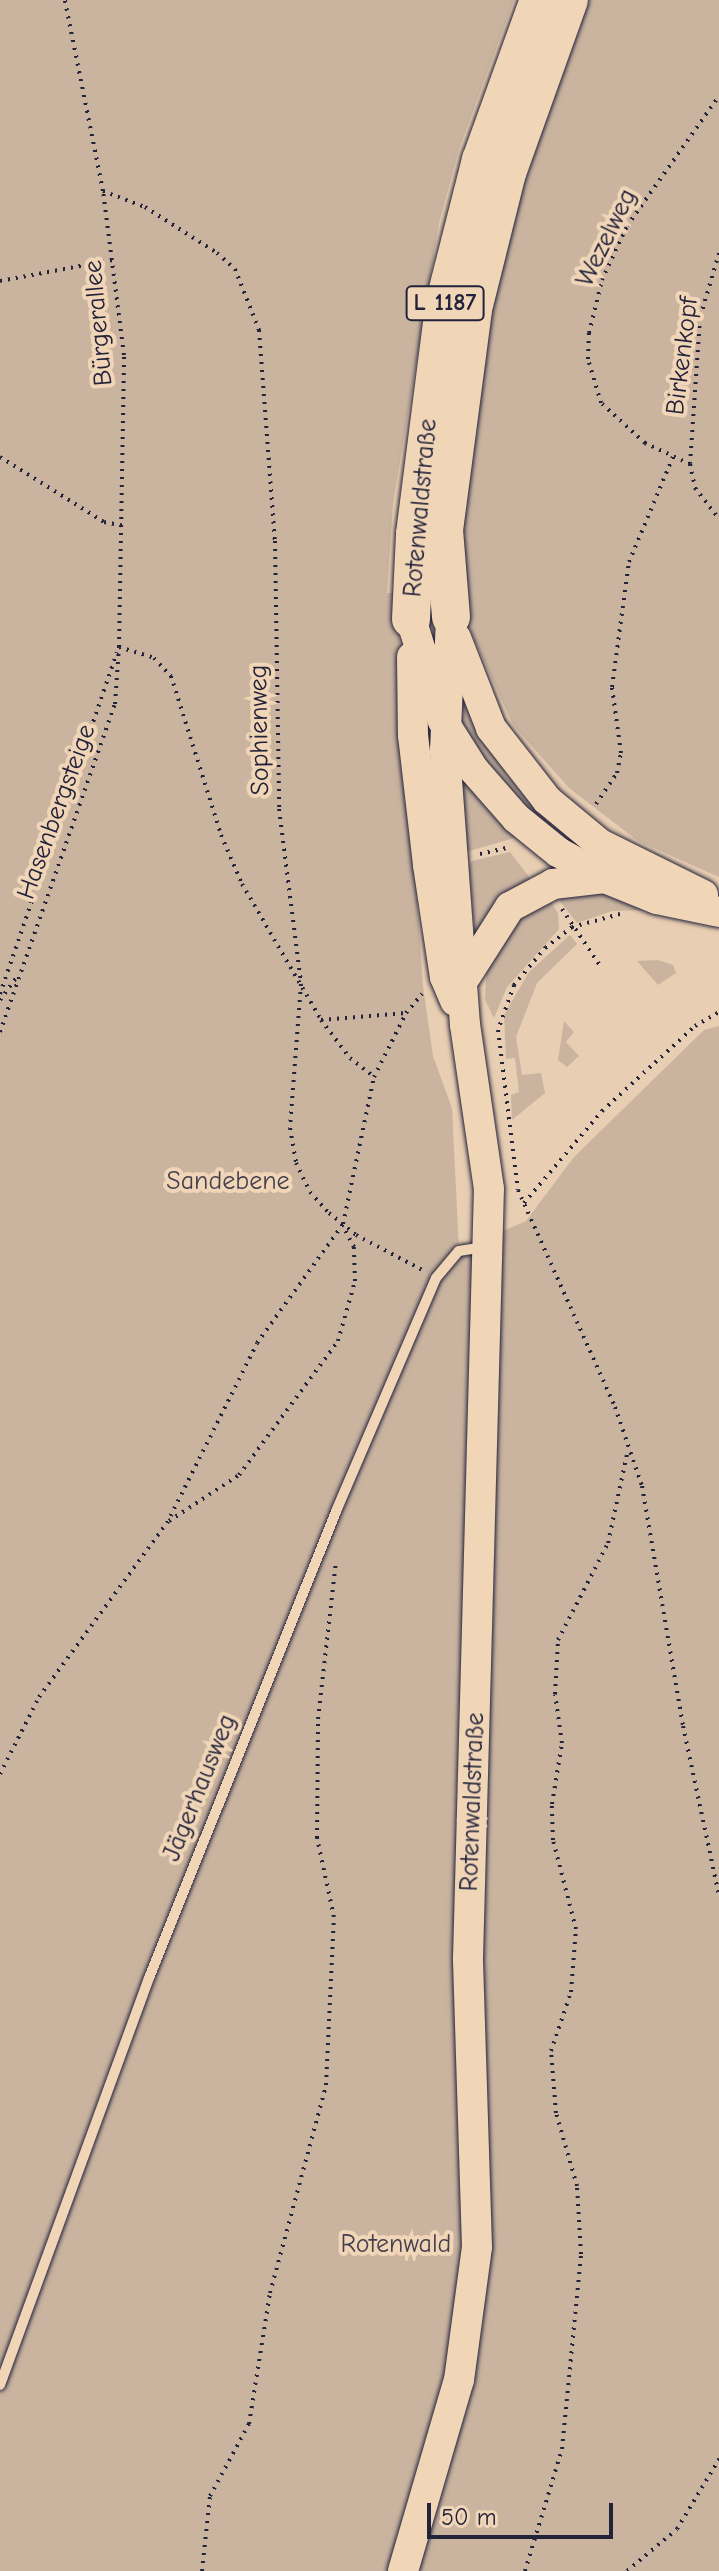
<!DOCTYPE html>
<html>
<head>
<meta charset="utf-8">
<style>
	body { margin:0 }
	#map { position:relative; width:719px; height:2571px; overflow:hidden; background:#e8ceb2; font-family:"Comic Neue",sans-serif }
	div>[style] { position:absolute }
	.green>* { inset:0; background:#cab4a0 }
	.path>* { height:4px; margin-top:-2px; transform-origin:0; background:repeating-linear-gradient(90deg,#22223b 0 2px,transparent 0 8px) }
	.roads { filter:drop-shadow(0 0 2px #22223b) drop-shadow(0 0 2px #22223b) }
	.lane>* { height:10px; margin:-5px; padding:0 5px; transform-origin:5px; border-radius:5px; background:#f0d5b7 }
	.secondary>* { height:30px; margin:-15px; padding:0 15px; transform-origin:15px; border-radius:15px; background:#f0d5b7 }
	.highway>* { height:38px; margin:-19px; padding:0 19px; transform-origin:19px; border-radius:19px; background:#f0d5b7 }
	span { translate:-50% -50%; white-space:nowrap; text-align:center; line-height:1.15; -webkit-text-stroke:8px #f0d5b7; paint-order:stroke }
	.shield-label span { padding:2px 6px; background:#f0d5b7; border:2px solid; border-radius:6px; -webkit-text-stroke-width:0 }
	.shield-label { font-size:24px; color:#22223b; font-weight:700 }
	.street-label { font-size:26px; color:#22223b }
	.park-label { font-size:26px; color:#443f4f }
	.scale { position:absolute; left:427px; top:2503px; width:186px; height:36px; box-sizing:border-box; border:4px solid #22223b; border-top:0; padding-left:10px; font-size:24px; line-height:28px; white-space:nowrap; color:#22223b; -webkit-text-stroke:6px #f0d5b7; paint-order:stroke }
</style>
</head>
<body>
<div id="map">
	<div class="green">
		<i style="clip-path:polygon(0 0,514px 0,459px 149px,439px 223px,393px 504px,387px 593px,396px 593px,423px 986px,433px 1056px,452px 1108px,459px 1250px,526px 1221px,574px 1157px,704px 1030px,719px 1026px,719px 2571px,0 2571px)"></i>
		<i style="clip-path:polygon(583px 0,719px 0,719px 877px,638px 841px,569px 788px,513px 725px,465px 619px,460px 516px,488px 290px)"></i>
		<i style="clip-path:polygon(457px 692px,506px 774px,547px 819px,538px 826px,462px 737px)"></i>
		<i style="clip-path:polygon(460px 772px,521px 836px,466px 852px)"></i>
		<i style="clip-path:polygon(510px 852px,533px 882px,475px 936px,468px 867px,472px 861px)"></i>
		<i style="clip-path:polygon(611px 890px,646px 910px,612px 911px,577px 923px,559px 900px,558px 895px)"></i>
		<i style="clip-path:polygon(546px 895px,558px 913px,559px 929px,507px 987px,494px 1018px,485px 1000px,487px 960px,499px 934px)"></i>
		<i style="clip-path:polygon(570px 935px,577px 944px,537px 983px,516px 1037px,522px 1075px,541px 1073px,545px 1093px,512px 1120px,511px 1095px,519px 1092px,515px 1058px,506px 1059px,504px 1015px,529px 972px)"></i>
		<i style="clip-path:polygon(658px 960px,673px 965px,676px 973px,658px 985px,637px 961px)"></i>
		<i style="clip-path:polygon(564px 1021px,574px 1032px,566px 1042px,579px 1056px,567px 1067px,558px 1060px)"></i>
	</div>
	<div class="path">
		<i style="left:103px;top:191px;width:45px;rotate:20.9deg"></i>
		<i style="left:145px;top:207px;width:85px;rotate:32.6deg"></i>
		<i style="left:217px;top:253px;width:24px;rotate:42deg"></i>
		<i style="left:235px;top:269px;width:66px;rotate:68.5deg"></i>
		<i style="left:259px;top:330px;width:212px;rotate:85.7deg"></i>
		<i style="left:275px;top:541px;width:268px;rotate:89.1deg"></i>
		<i style="left:279px;top:809px;width:176px;rotate:82.8deg"></i>
		<i style="left:301px;top:984px;width:144px;rotate:94.4deg"></i>
		<i style="left:290px;top:1128px;width:36px;rotate:80deg"></i>
		<i style="left:296px;top:1163px;width:32px;rotate:64deg"></i>
		<i style="left:310px;top:1192px;width:28px;rotate:48deg"></i>
		<i style="left:329px;top:1213px;width:35px;rotate:39deg"></i>
		<i style="left:356px;top:1235px;width:75px;rotate:27.9deg"></i>
		<i style="left:719px;top:253px;width:68px;rotate:106.3deg"></i>
		<i style="left:700px;top:318px;width:146px;rotate:93.9deg"></i>
		<i style="left:690px;top:464px;width:25px;rotate:78deg"></i>
		<i style="left:695px;top:488px;width:39px;rotate:52deg"></i>
		<i style="left:0;top:281px;width:114px;rotate:-10.6deg"></i>
		<i style="left:0;top:457px;width:123px;rotate:32deg"></i>
		<i style="left:104px;top:522px;width:20px;rotate:11deg"></i>
		<i style="left:690px;top:464px;width:50px;rotate:-155deg"></i>
		<i style="left:645px;top:443px;width:59px;rotate:-137.7deg"></i>
		<i style="left:601px;top:403px;width:46px;rotate:-106.5deg"></i>
		<i style="left:588px;top:359px;width:26px;rotate:-88deg"></i>
		<i style="left:589px;top:333px;width:55px;rotate:-76.2deg"></i>
		<i style="left:602px;top:280px;width:60px;rotate:-65.2deg"></i>
		<i style="left:627px;top:226px;width:159px;rotate:-54.7deg"></i>
		<i style="left:119px;top:647px;width:37px;rotate:17deg"></i>
		<i style="left:154px;top:658px;width:25px;rotate:47deg"></i>
		<i style="left:171px;top:676px;width:167px;rotate:72.5deg"></i>
		<i style="left:221px;top:835px;width:53px;rotate:66.8deg"></i>
		<i style="left:242px;top:884px;width:157px;rotate:59.8deg"></i>
		<i style="left:321px;top:1020px;width:48px;rotate:52.7deg"></i>
		<i style="left:350px;top:1058px;width:31px;rotate:38deg"></i>
		<i style="left:596px;top:804px;width:37px;rotate:-56deg"></i>
		<i style="left:617px;top:773px;width:20px;rotate:-79deg"></i>
		<i style="left:621px;top:753px;width:67px;rotate:-97.8deg"></i>
		<i style="left:612px;top:687px;width:126px;rotate:-82.3deg"></i>
		<i style="left:629px;top:562px;width:114px;rotate:-67.3deg"></i>
		<i style="left:480px;top:854px;width:31px;rotate:-13deg"></i>
		<i style="left:562px;top:909px;width:70px;rotate:56.1deg"></i>
		<i style="left:620px;top:914px;width:50px;rotate:164.8deg"></i>
		<i style="left:572px;top:927px;width:33px;rotate:142deg"></i>
		<i style="left:546px;top:947px;width:50px;rotate:130.1deg"></i>
		<i style="left:514px;top:985px;width:48px;rotate:109.6deg"></i>
		<i style="left:498px;top:1030px;width:161px;rotate:82.9deg"></i>
		<i style="left:518px;top:1190px;width:238px;rotate:65.9deg"></i>
		<i style="left:615px;top:1407px;width:83px;rotate:71.1deg"></i>
		<i style="left:642px;top:1486px;width:243px;rotate:80.3deg"></i>
		<i style="left:683px;top:1726px;width:173px;rotate:78deg"></i>
		<i style="left:0;top:994px;width:361px;rotate:-71.1deg"></i>
		<i style="left:0;top:1000px;width:27px;rotate:-54deg"></i>
		<i style="left:321px;top:1020px;width:85px;rotate:-4.7deg"></i>
		<i style="left:0;top:1032px;width:348px;rotate:-70.7deg"></i>
		<i style="left:115px;top:704px;width:57px;rotate:-86deg"></i>
		<i style="left:119px;top:647px;width:292px;rotate:-89deg"></i>
		<i style="left:124px;top:355px;width:165px;rotate:-97.3deg"></i>
		<i style="left:103px;top:191px;width:195px;rotate:-101.3deg"></i>
		<i style="left:524px;top:1203px;width:121px;rotate:-49.7deg"></i>
		<i style="left:602px;top:1111px;width:126px;rotate:-42.4deg"></i>
		<i style="left:695px;top:1026px;width:28px;rotate:-30deg"></i>
		<i style="left:169px;top:1521px;width:84px;rotate:-33.3deg"></i>
		<i style="left:239px;top:1475px;width:167px;rotate:-53.5deg"></i>
		<i style="left:338px;top:1341px;width:62px;rotate:-74.2deg"></i>
		<i style="left:355px;top:1281px;width:34px;rotate:-92deg"></i>
		<i style="left:354px;top:1247px;width:24px;rotate:-118deg"></i>
		<i style="left:0;top:1774px;width:86px;rotate:-63.1deg"></i>
		<i style="left:39px;top:1697px;width:216px;rotate:-53.7deg"></i>
		<i style="left:167px;top:1523px;width:201px;rotate:-63.4deg"></i>
		<i style="left:257px;top:1343px;width:147px;rotate:-54.1deg"></i>
		<i style="left:343px;top:1224px;width:150px;rotate:-78.1deg"></i>
		<i style="left:374px;top:1077px;width:72px;rotate:-63.4deg"></i>
		<i style="left:406px;top:1013px;width:25px;rotate:-50deg"></i>
		<i style="left:202px;top:2571px;width:75px;rotate:-83.9deg"></i>
		<i style="left:210px;top:2496px;width:82px;rotate:-61.6deg"></i>
		<i style="left:249px;top:2424px;width:133px;rotate:-80.9deg"></i>
		<i style="left:270px;top:2293px;width:215px;rotate:-74.9deg"></i>
		<i style="left:326px;top:2085px;width:168px;rotate:-87.3deg"></i>
		<i style="left:334px;top:1917px;width:81px;rotate:-102.1deg"></i>
		<i style="left:317px;top:1838px;width:119px;rotate:-89.5deg"></i>
		<i style="left:318px;top:1719px;width:158px;rotate:-83.5deg"></i>
		<i style="left:525px;top:2571px;width:127px;rotate:-73.1deg"></i>
		<i style="left:562px;top:2449px;width:196px;rotate:-84.4deg"></i>
		<i style="left:581px;top:2254px;width:68px;rotate:-93.4deg"></i>
		<i style="left:577px;top:2186px;width:76px;rotate:-106deg"></i>
		<i style="left:556px;top:2113px;width:62px;rotate:-94.6deg"></i>
		<i style="left:551px;top:2051px;width:62px;rotate:-71.3deg"></i>
		<i style="left:571px;top:1992px;width:63px;rotate:-85.5deg"></i>
		<i style="left:576px;top:1929px;width:92px;rotate:-104.5deg"></i>
		<i style="left:553px;top:1840px;width:36px;rotate:-92deg"></i>
		<i style="left:552px;top:1804px;width:62px;rotate:-80.7deg"></i>
		<i style="left:562px;top:1743px;width:49px;rotate:-98.1deg"></i>
		<i style="left:555px;top:1694px;width:54px;rotate:-86.8deg"></i>
		<i style="left:558px;top:1640px;width:109px;rotate:-62.7deg"></i>
		<i style="left:608px;top:1543px;width:95px;rotate:-77.9deg"></i>
		<i style="left:627px;top:2571px;width:65px;rotate:-40deg"></i>
		<i style="left:677px;top:2529px;width:82px;rotate:-59deg"></i>
	</div>
	<div class="roads">
		<div class="lane">
			<i style="left:0;top:2385px;width:433px;rotate:-69.9deg"></i>
			<i style="left:149px;top:1978px;width:505px;rotate:-68.16deg"></i>
			<i style="left:337px;top:1509px;width:251px;rotate:-66.8deg"></i>
			<i style="left:436px;top:1278px;width:35px;rotate:-50deg"></i>
			<i style="left:459px;top:1251px;width:24px;rotate:-9deg"></i>
		</div>
		<div class="secondary">
			<i style="left:411px;top:619px;width:107px;rotate:72.6deg"></i>
			<i style="left:443px;top:721px;width:58px;rotate:57.7deg"></i>
			<i style="left:474px;top:770px;width:64px;rotate:48.8deg"></i>
			<i style="left:516px;top:818px;width:54px;rotate:39deg"></i>
			<i style="left:558px;top:852px;width:54px;rotate:29deg"></i>
			<i style="left:605px;top:878px;width:56px;rotate:22deg"></i>
			<i style="left:657px;top:899px;width:63px;rotate:11.8deg"></i>
			<i style="left:456px;top:638px;width:97px;rotate:68.7deg"></i>
			<i style="left:491px;top:728px;width:91px;rotate:52.1deg"></i>
			<i style="left:547px;top:800px;width:69px;rotate:39.7deg"></i>
			<i style="left:600px;top:844px;width:115px;rotate:26.3deg"></i>
			<i style="left:412px;top:657px;width:78px;rotate:89.3deg"></i>
			<i style="left:413px;top:735px;width:131px;rotate:83.4deg"></i>
			<i style="left:428px;top:865px;width:113px;rotate:81.4deg"></i>
			<i style="left:445px;top:977px;width:26px;rotate:67deg"></i>
			<i style="left:466px;top:976px;width:82px;rotate:-57.5deg"></i>
			<i style="left:510px;top:907px;width:49px;rotate:-28.1deg"></i>
			<i style="left:553px;top:884px;width:52px;rotate:-6.6deg"></i>
			<i style="left:403px;top:2571px;width:199px;rotate:-73.7deg"></i>
			<i style="left:459px;top:2380px;width:134px;rotate:-82.3deg"></i>
			<i style="left:477px;top:2247px;width:289px;rotate:-91.8deg"></i>
			<i style="left:468px;top:1958px;width:769px;rotate:-88.44deg"></i>
			<i style="left:489px;top:1189px;width:166px;rotate:-98.3deg"></i>
			<i style="left:465px;top:1025px;width:275px;rotate:-94.2deg"></i>
			<i style="left:445px;top:751px;width:134px;rotate:-87.4deg"></i>
		</div>
		<div class="highway">
			<i style="left:451px;top:617px;width:87px;rotate:-94.6deg"></i>
			<i style="left:444px;top:530px;width:223px;rotate:-82.5deg"></i>
			<i style="left:473px;top:309px;width:140px;rotate:-76deg"></i>
			<i style="left:507px;top:173px;width:184px;rotate:-70.3deg"></i>
			<i style="left:411px;top:619px;width:85px;rotate:-87.3deg"></i>
			<i style="left:415px;top:534px;width:235px;rotate:-82.7deg"></i>
			<i style="left:445px;top:301px;width:146px;rotate:-75.7deg"></i>
			<i style="left:481px;top:160px;width:170px;rotate:-70.1deg"></i>
		</div>
	</div>
	<div class="shield-label">
		<span style="left:445px;top:303px">L 1187</span>
	</div>
	<div class="street-label">
		<span style="left:607px;top:238px;rotate:-64deg">Wezelweg</span>
		<span style="left:99px;top:323px;rotate:-95deg">Bürgerallee</span>
		<span style="left:683px;top:356px;rotate:-83deg">Birkenkopf</span>
		<span style="left:421px;top:508px;rotate:-85deg">Rotenwaldstraße</span>
		<span style="left:260px;top:730px;rotate:-91deg">Sophienweg</span>
		<span style="left:57px;top:812px;rotate:-70deg">Hasenbergsteige</span>
		<span style="left:200px;top:1788px;rotate:-68deg">Jägerhausweg</span>
		<span style="left:473px;top:1802px;rotate:-88deg">Rotenwaldstraße</span>
	</div>
	<div class="park-label">
		<span style="left:228px;top:1182px">Sandebene</span>
		<span style="left:396px;top:2245px">Rotenwald</span>
	</div>
	<div class="scale">50 m</div>
</div>
</body>
</html>
